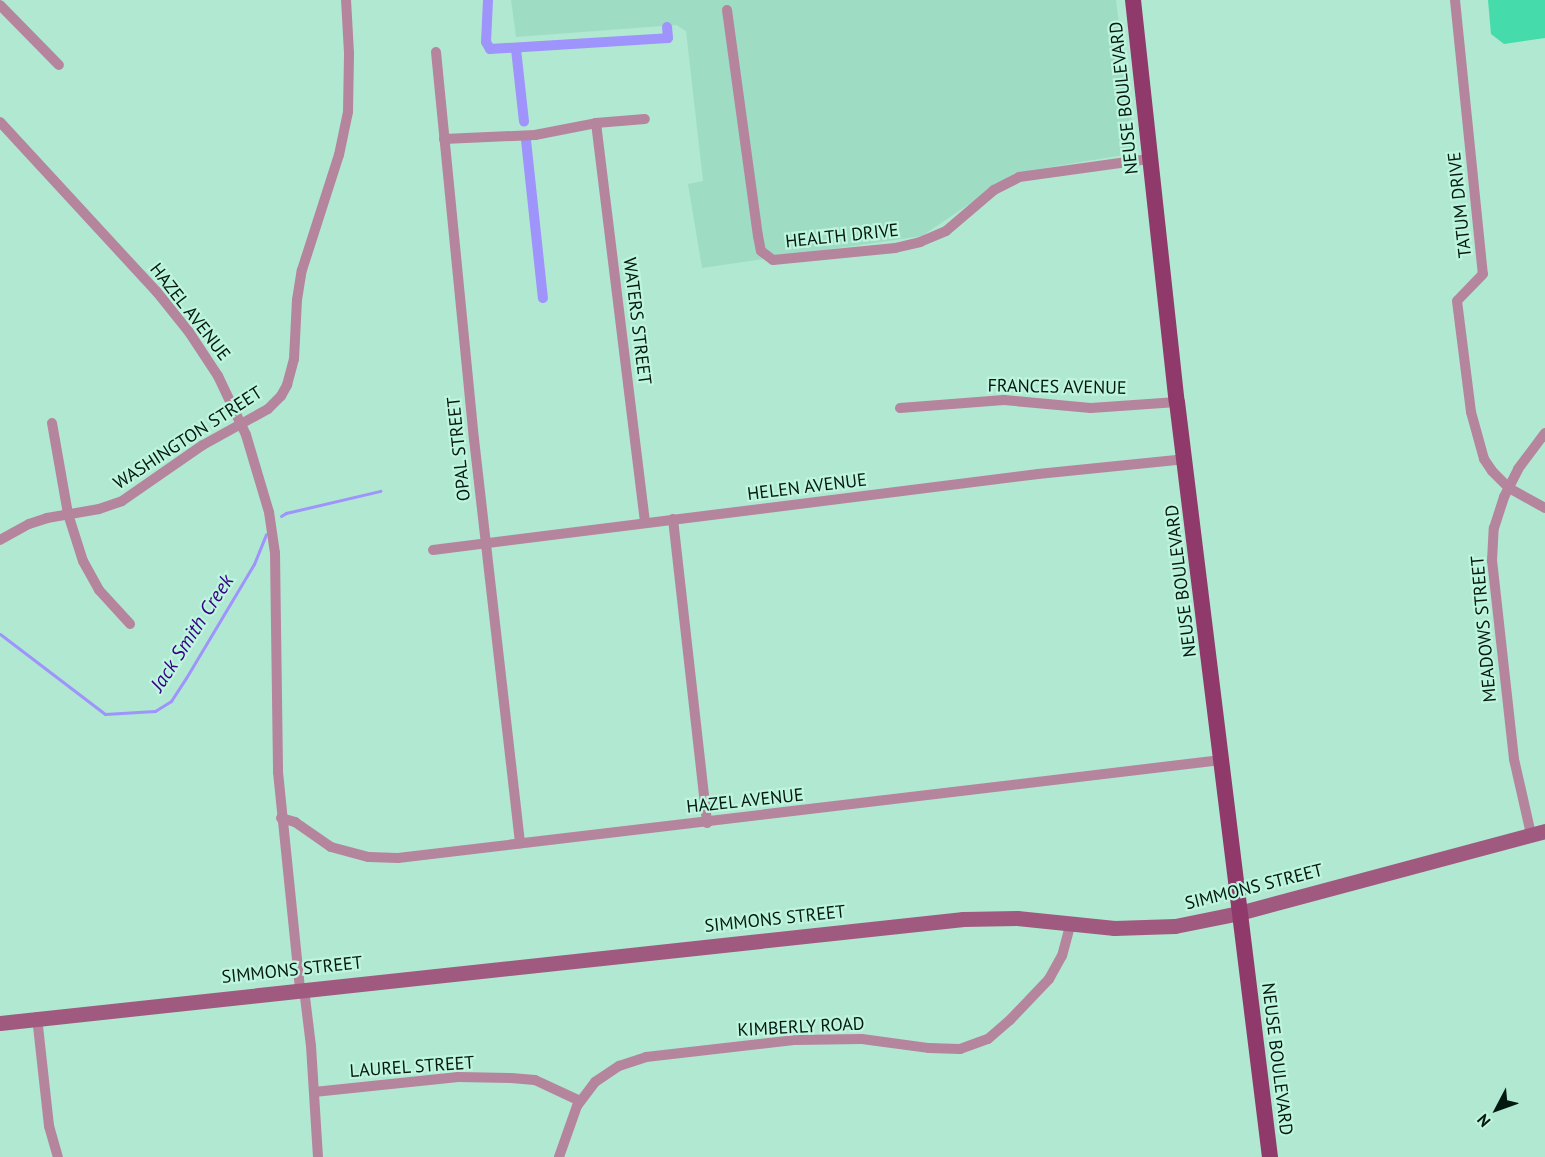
<!DOCTYPE html>
<html>
<head>
<meta charset="utf-8">
<style>
	body { margin:0 }
	#map { position:relative; width:1545px; height:1157px; overflow:hidden; background:#b1e8d1; font-family:"PT Sans",sans-serif }
	div>[style] { position:absolute }
	.built>* { inset:0; background:#9eddc4 }
	.green>* { inset:0; background:#45dbab }
	.stream>* { height:3px; margin:-1.5px; padding:0 1.5px; transform-origin:1.5px; border-radius:1.5px; background:#9f93fc }
	.canal>* { height:10px; margin:-5px; padding:0 5px; transform-origin:5px; border-radius:5px; background:#9f93fc }
	.street>* { height:10px; margin:-5px; padding:0 5px; transform-origin:5px; border-radius:5px; background:#b5859d }
	.secondary>* { height:15px; margin:-7.5px; padding:0 7.5px; transform-origin:7.5px; border-radius:7.5px; background:#a05a80 }
	.primary>* { height:16px; margin:-8px; padding:0 8px; transform-origin:8px; border-radius:8px; background:#8f3a6b }
	span { translate:-50% -50%; white-space:nowrap; text-align:center; line-height:1.15; -webkit-text-stroke:4.5px #bef5de; paint-order:stroke }
	.street-label { font-size:18px; color:#031810 }
	.water-label { font-size:20px; color:#350186; font-style:italic }
	.north { position:absolute; left:1467px; top:1079px; width:60px; height:60px; -webkit-text-stroke:4px #bef5de; paint-order:stroke; rotate:229deg; font-size:16px; font-weight:700; line-height:24px; text-align:center; color:#031810 }
	.north::after { content:''; display:block; margin:auto; width:21px; height:27px; background:#031810; clip-path:polygon(50% 0,100% 100%,50% 72%,0 100%) }
</style>
</head>
<body>
<div id="map">
	<div class="built">
		<i style="clip-path:polygon(511px 0,1116px 0,1136px 153px,1015px 173px,922px 236px,702px 268px,688px 184px,703px 181px,686px 31px,676px 25px,516px 37px)"></i>
	</div>
	<div class="green">
		<i style="clip-path:polygon(1488px 0,1545px 0,1545px 38px,1504px 44px,1491px 34px)"></i>
	</div>
	<div class="stream">
		<i style="left:281px;top:516px;width:6px;rotate:-31deg"></i>
		<i style="left:286px;top:513px;width:97px;rotate:-13.2deg"></i>
		<i style="left:0;top:634px;width:132px;rotate:37.3deg"></i>
		<i style="left:105px;top:714px;width:50px;rotate:-3.4deg"></i>
		<i style="left:155px;top:711px;width:19px;rotate:-32deg"></i>
		<i style="left:171px;top:701px;width:27px;rotate:-57deg"></i>
		<i style="left:186px;top:678px;width:133px;rotate:-59.2deg"></i>
		<i style="left:254px;top:564px;width:32px;rotate:-68deg"></i>
	</div>
	<div class="canal">
		<i style="left:488px;top:0;width:42px;rotate:92.7deg"></i>
		<i style="left:486px;top:42px;width:8px;rotate:60deg"></i>
		<i style="left:490px;top:49px;width:178px;rotate:-3.5deg"></i>
		<i style="left:668px;top:38px;width:11px;rotate:-95deg"></i>
		<i style="left:516px;top:49px;width:73px;rotate:83.7deg"></i>
		<i style="left:526px;top:140px;width:159px;rotate:83.9deg"></i>
	</div>
	<div class="street">
		<i style="left:1455px;top:0;width:275px;rotate:84.2deg"></i>
		<i style="left:1483px;top:274px;width:37px;rotate:134deg"></i>
		<i style="left:1457px;top:301px;width:112px;rotate:82.8deg"></i>
		<i style="left:1471px;top:412px;width:49px;rotate:74.5deg"></i>
		<i style="left:1484px;top:459px;width:14px;rotate:56deg"></i>
		<i style="left:1492px;top:471px;width:24px;rotate:45deg"></i>
		<i style="left:1509px;top:488px;width:41px;rotate:29.1deg"></i>
		<i style="left:0;top:5px;width:84px;rotate:45.5deg"></i>
		<i style="left:727px;top:10px;width:228px;rotate:82.2deg"></i>
		<i style="left:758px;top:236px;width:15px;rotate:79deg"></i>
		<i style="left:761px;top:251px;width:15px;rotate:37deg"></i>
		<i style="left:773px;top:260px;width:123px;rotate:-5.6deg"></i>
		<i style="left:895px;top:248px;width:26px;rotate:-13deg"></i>
		<i style="left:920px;top:242px;width:28px;rotate:-23deg"></i>
		<i style="left:946px;top:231px;width:63px;rotate:-40.5deg"></i>
		<i style="left:994px;top:190px;width:28px;rotate:-27deg"></i>
		<i style="left:1019px;top:177px;width:131px;rotate:-7.9deg"></i>
		<i style="left:436px;top:52px;width:389px;rotate:84.4deg"></i>
		<i style="left:474px;top:439px;width:407px;rotate:83.5deg"></i>
		<i style="left:0;top:122px;width:231px;rotate:47.3deg"></i>
		<i style="left:157px;top:292px;width:51px;rotate:51.3deg"></i>
		<i style="left:189px;top:332px;width:53px;rotate:56.6deg"></i>
		<i style="left:218px;top:376px;width:65px;rotate:64.6deg"></i>
		<i style="left:246px;top:435px;width:80px;rotate:73.4deg"></i>
		<i style="left:269px;top:512px;width:41px;rotate:81.7deg"></i>
		<i style="left:275px;top:553px;width:219px;rotate:89.2deg"></i>
		<i style="left:278px;top:772px;width:218px;rotate:84.2deg"></i>
		<i style="left:596px;top:123px;width:403px;rotate:83deg"></i>
		<i style="left:444px;top:139px;width:91px;rotate:-2.5deg"></i>
		<i style="left:535px;top:135px;width:62px;rotate:-11.1deg"></i>
		<i style="left:596px;top:123px;width:49px;rotate:-4.7deg"></i>
		<i style="left:900px;top:408px;width:104px;rotate:-4.4deg"></i>
		<i style="left:1004px;top:400px;width:87px;rotate:5.3deg"></i>
		<i style="left:1091px;top:408px;width:86px;rotate:-4deg"></i>
		<i style="left:52px;top:423px;width:92px;rotate:80deg"></i>
		<i style="left:68px;top:514px;width:49px;rotate:72.3deg"></i>
		<i style="left:83px;top:561px;width:33px;rotate:61deg"></i>
		<i style="left:99px;top:590px;width:46px;rotate:47.6deg"></i>
		<i style="left:673px;top:519px;width:306px;rotate:83.6deg"></i>
		<i style="left:0;top:540px;width:33px;rotate:-29deg"></i>
		<i style="left:29px;top:524px;width:19px;rotate:-18deg"></i>
		<i style="left:47px;top:518px;width:53px;rotate:-9.8deg"></i>
		<i style="left:99px;top:509px;width:24px;rotate:-19deg"></i>
		<i style="left:122px;top:501px;width:98px;rotate:-34.7deg"></i>
		<i style="left:203px;top:445px;width:74px;rotate:-29deg"></i>
		<i style="left:268px;top:409px;width:18px;rotate:-45deg"></i>
		<i style="left:281px;top:396px;width:13px;rotate:-61deg"></i>
		<i style="left:287px;top:385px;width:27px;rotate:-75deg"></i>
		<i style="left:294px;top:359px;width:59px;rotate:-87.1deg"></i>
		<i style="left:297px;top:300px;width:30px;rotate:-81deg"></i>
		<i style="left:302px;top:270px;width:121px;rotate:-72.2deg"></i>
		<i style="left:339px;top:155px;width:44px;rotate:-78.2deg"></i>
		<i style="left:348px;top:112px;width:59px;rotate:-89deg"></i>
		<i style="left:349px;top:53px;width:53px;rotate:-93.2deg"></i>
		<i style="left:433px;top:550px;width:610px;rotate:-7.16deg"></i>
		<i style="left:1038px;top:474px;width:149px;rotate:-5.8deg"></i>
		<i style="left:281px;top:818px;width:15px;rotate:16deg"></i>
		<i style="left:295px;top:822px;width:44px;rotate:34.8deg"></i>
		<i style="left:331px;top:847px;width:39px;rotate:15deg"></i>
		<i style="left:369px;top:857px;width:29px;rotate:2deg"></i>
		<i style="left:398px;top:858px;width:829px;rotate:-6.79deg"></i>
		<i style="left:1531px;top:834px;width:77px;rotate:-102.8deg"></i>
		<i style="left:1514px;top:759px;width:199px;rotate:-96.3deg"></i>
		<i style="left:1492px;top:561px;width:33px;rotate:-87deg"></i>
		<i style="left:1494px;top:528px;width:33px;rotate:-72deg"></i>
		<i style="left:1504px;top:497px;width:31px;rotate:-63deg"></i>
		<i style="left:1518px;top:469px;width:45px;rotate:-53.1deg"></i>
		<i style="left:304px;top:989px;width:57px;rotate:83deg"></i>
		<i style="left:311px;top:1046px;width:111px;rotate:86.4deg"></i>
		<i style="left:37px;top:1017px;width:110px;rotate:83.7deg"></i>
		<i style="left:49px;top:1126px;width:32px;rotate:74deg"></i>
		<i style="left:314px;top:1092px;width:145px;rotate:-5.9deg"></i>
		<i style="left:458px;top:1077px;width:53px;rotate:1.1deg"></i>
		<i style="left:511px;top:1078px;width:24px;rotate:5deg"></i>
		<i style="left:535px;top:1080px;width:50px;rotate:25deg"></i>
		<i style="left:559px;top:1157px;width:54px;rotate:-70.6deg"></i>
		<i style="left:577px;top:1106px;width:30px;rotate:-53deg"></i>
		<i style="left:595px;top:1082px;width:29px;rotate:-34deg"></i>
		<i style="left:619px;top:1066px;width:28px;rotate:-18deg"></i>
		<i style="left:646px;top:1057px;width:151px;rotate:-6.5deg"></i>
		<i style="left:796px;top:1040px;width:66px;rotate:-0.9deg"></i>
		<i style="left:862px;top:1039px;width:68px;rotate:7.7deg"></i>
		<i style="left:929px;top:1048px;width:31px;rotate:2deg"></i>
		<i style="left:960px;top:1049px;width:30px;rotate:-20deg"></i>
		<i style="left:988px;top:1039px;width:29px;rotate:-41deg"></i>
		<i style="left:1010px;top:1020px;width:57px;rotate:-46.4deg"></i>
		<i style="left:1049px;top:979px;width:26px;rotate:-61deg"></i>
		<i style="left:1062px;top:956px;width:34px;rotate:-75deg"></i>
	</div>
	<div class="secondary">
		<i style="left:0;top:1023px;width:969px;rotate:-6.16deg"></i>
		<i style="left:963px;top:919px;width:54px;rotate:-1.1deg"></i>
		<i style="left:1017px;top:918px;width:98px;rotate:5.9deg"></i>
		<i style="left:1114px;top:928px;width:61px;rotate:-1.9deg"></i>
		<i style="left:1175px;top:926px;width:65px;rotate:-11.5deg"></i>
		<i style="left:1239px;top:913px;width:317px;rotate:-15deg"></i>
	</div>
	<div class="primary">
		<i style="left:1133px;top:0;width:404px;rotate:83.8deg"></i>
		<i style="left:1177px;top:402px;width:761px;rotate:82.98deg"></i>
	</div>
	<div class="street-label">
		<span style="left:1124px;top:98px;rotate:-96deg">NEUSE BOULEVARD</span>
		<span style="left:1460px;top:205px;rotate:-96deg">TATUM DRIVE</span>
		<span style="left:842px;top:236px;rotate:-6deg">HEALTH DRIVE</span>
		<span style="left:190px;top:312px;rotate:52deg">HAZEL AVENUE</span>
		<span style="left:637px;top:321px;rotate:83deg">WATERS STREET</span>
		<span style="left:1057px;top:387px;rotate:1deg">FRANCES AVENUE</span>
		<span style="left:188px;top:438px;rotate:-33deg">WASHINGTON STREET</span>
		<span style="left:459px;top:449px;rotate:-96deg">OPAL STREET</span>
		<span style="left:807px;top:487px;rotate:-7deg">HELEN AVENUE</span>
		<span style="left:1181px;top:581px;rotate:-97deg">NEUSE BOULEVARD</span>
		<span style="left:1484px;top:629px;rotate:-95deg">MEADOWS STREET</span>
		<span style="left:745px;top:801px;rotate:-6deg">HAZEL AVENUE</span>
		<span style="left:1254px;top:887px;rotate:-14deg">SIMMONS STREET</span>
		<span style="left:775px;top:919px;rotate:-6deg">SIMMONS STREET</span>
		<span style="left:292px;top:970px;rotate:-6deg">SIMMONS STREET</span>
		<span style="left:801px;top:1027px;rotate:-3deg">KIMBERLY ROAD</span>
		<span style="left:1277px;top:1059px;rotate:83deg">NEUSE BOULEVARD</span>
		<span style="left:412px;top:1067px;rotate:-4deg">LAUREL STREET</span>
	</div>
	<div class="water-label">
		<span style="left:192px;top:633px;rotate:-57deg">Jack Smith Creek</span>
	</div>
	<div class="north">N</div>
</div>
</body>
</html>
